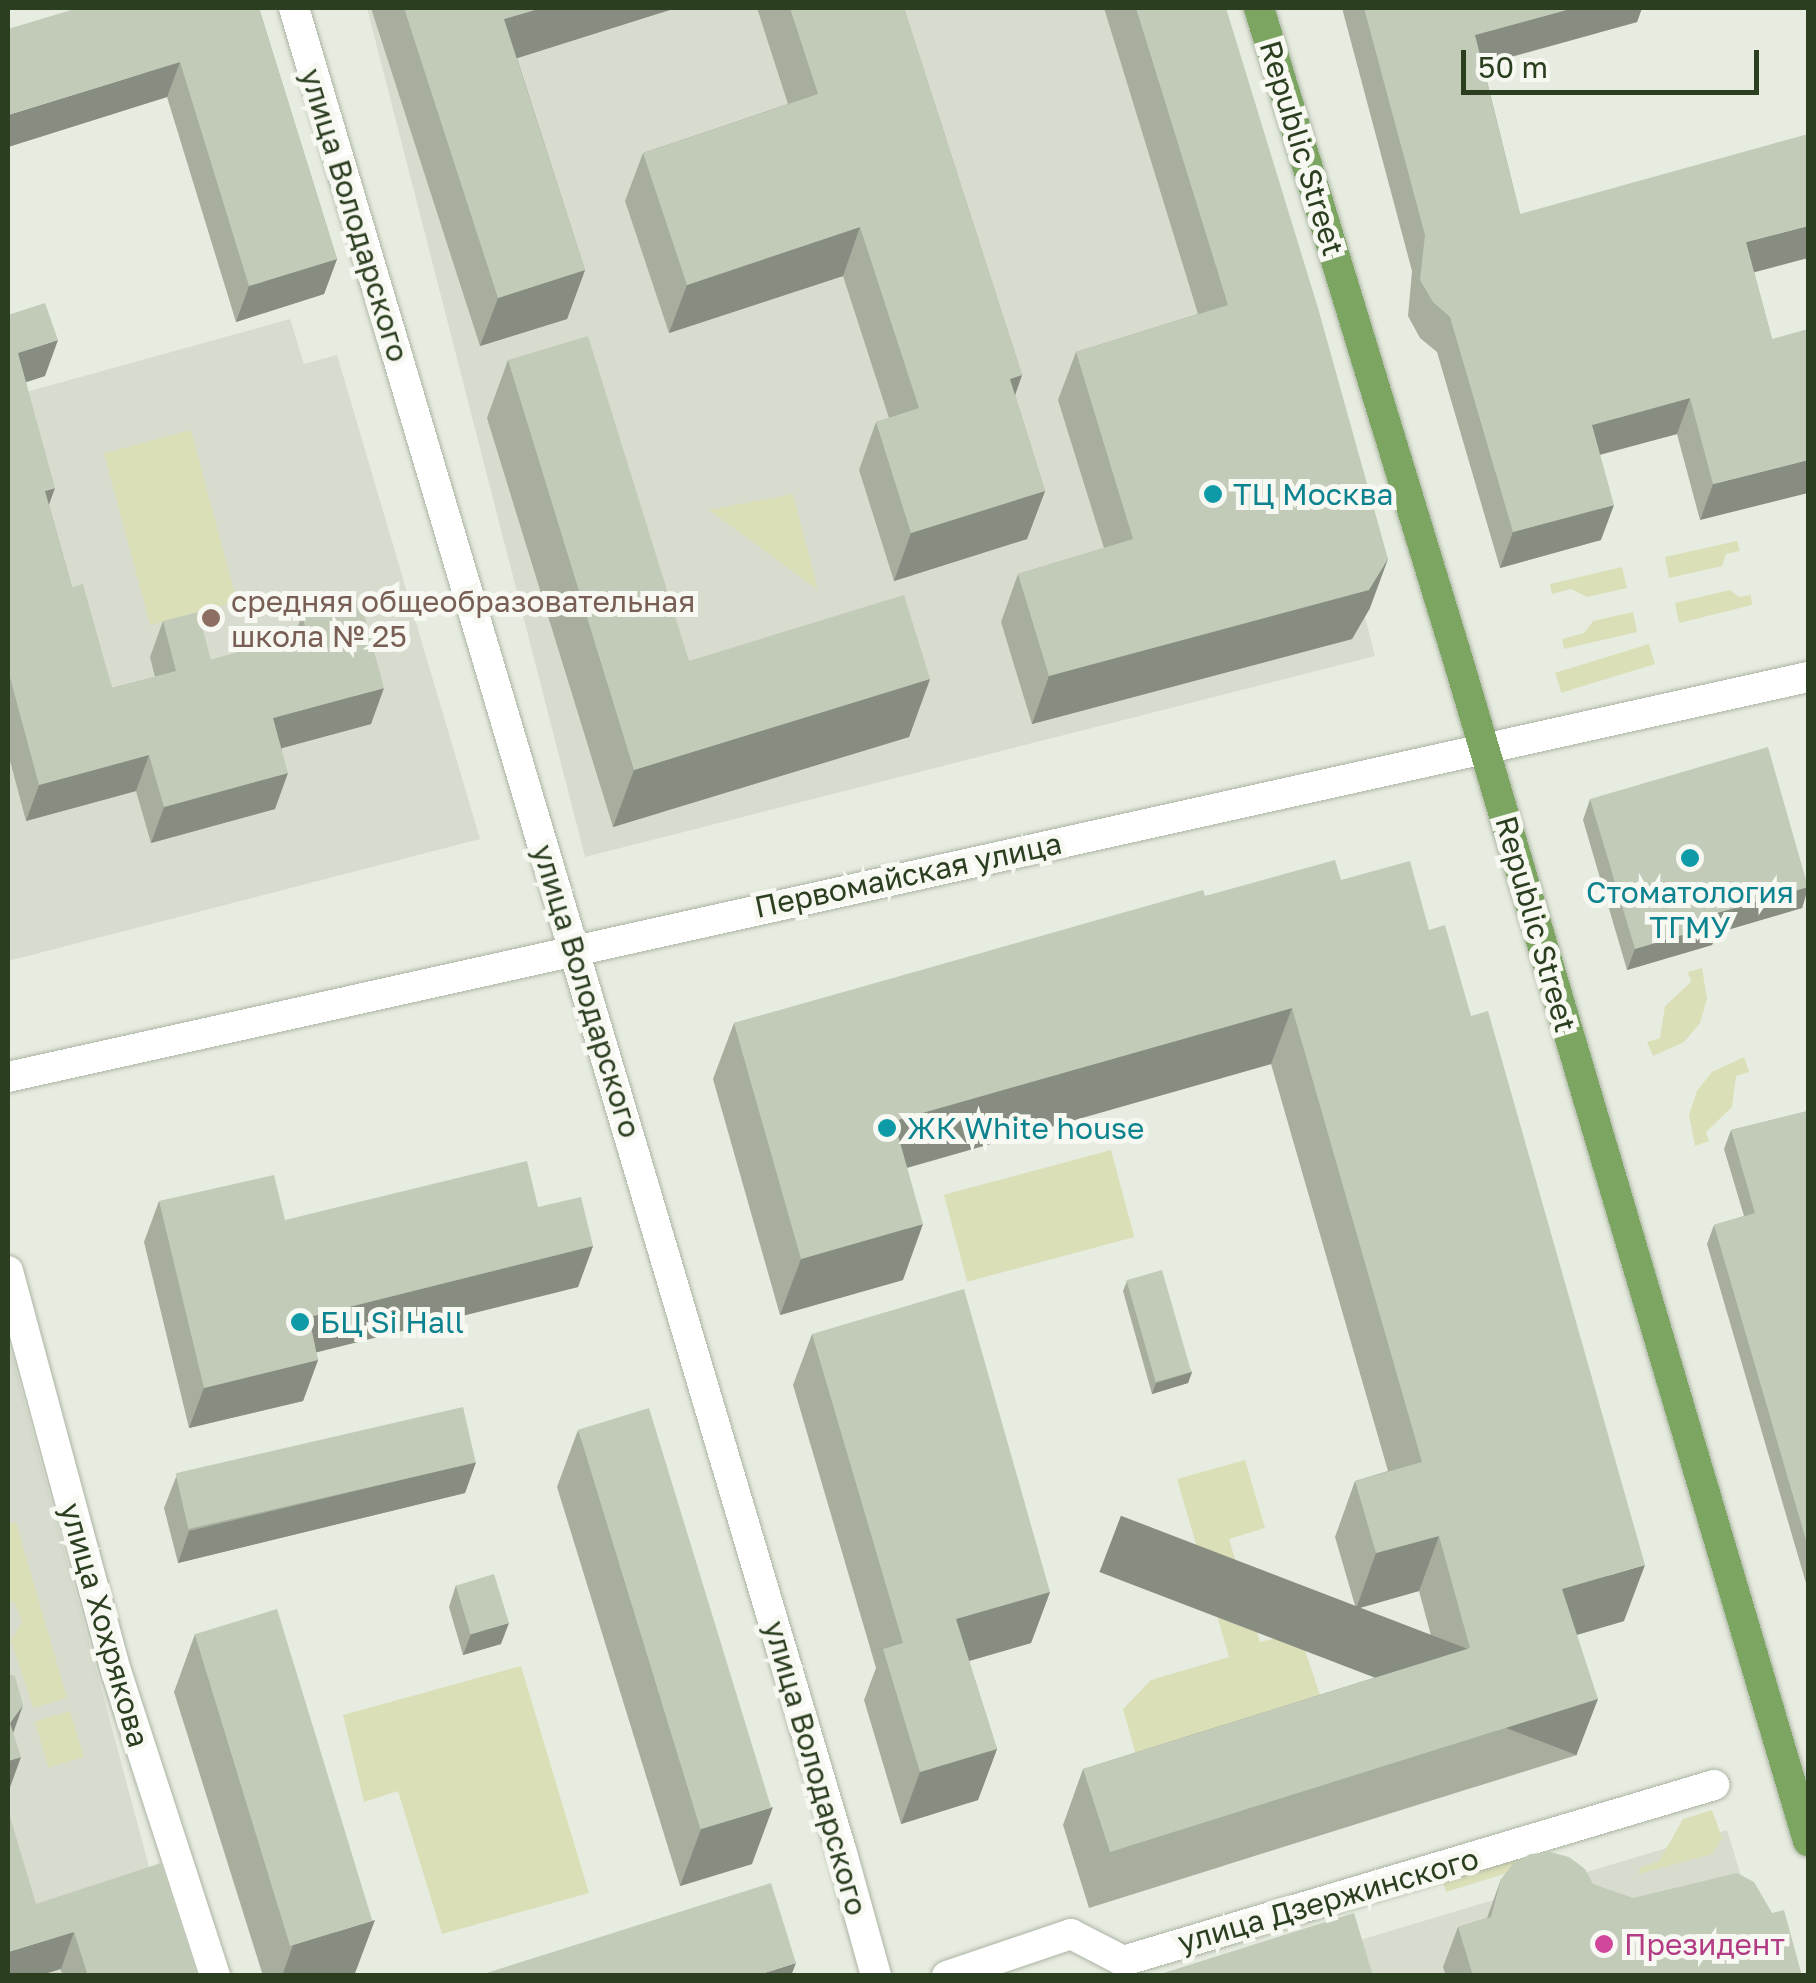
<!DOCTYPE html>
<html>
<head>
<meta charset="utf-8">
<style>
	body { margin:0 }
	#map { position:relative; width:1816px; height:1983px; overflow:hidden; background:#e7ece0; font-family:"Golos Text",sans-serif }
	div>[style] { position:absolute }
	.built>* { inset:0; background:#d7dcce }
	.green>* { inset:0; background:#dadfb8; transform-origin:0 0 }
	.roads { filter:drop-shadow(0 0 2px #abb4a3) drop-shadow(0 0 2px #abb4a3) }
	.pedestrian>* { height:30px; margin:-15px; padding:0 15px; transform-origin:15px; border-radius:15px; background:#fff }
	.minor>* { height:30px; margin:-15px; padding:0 15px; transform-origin:15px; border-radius:15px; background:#fff }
	.tertiary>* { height:30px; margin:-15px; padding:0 15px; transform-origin:15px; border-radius:15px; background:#fff }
	.primary>* { height:30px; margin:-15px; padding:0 15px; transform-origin:15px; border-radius:15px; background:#7da562 }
	.wall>* { inset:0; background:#a7ae9e }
	.shaded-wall>* { inset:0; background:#888d81; transform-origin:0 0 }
	.building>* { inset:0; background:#c2cab8; transform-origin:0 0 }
	.dots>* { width:28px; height:28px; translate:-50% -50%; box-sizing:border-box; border:5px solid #f6f8f1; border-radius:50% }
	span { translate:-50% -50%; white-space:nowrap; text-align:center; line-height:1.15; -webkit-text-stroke:10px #f6f8f1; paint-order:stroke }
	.street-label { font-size:30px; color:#2c3e20 }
	.culture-label { font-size:30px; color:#0d838f }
	.left { translate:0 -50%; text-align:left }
	.education-label { font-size:30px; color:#785e54 }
	.hotel-label { font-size:30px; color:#b23c85 }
	.frame { position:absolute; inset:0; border:10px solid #2c3e20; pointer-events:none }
	.scale { position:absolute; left:1461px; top:50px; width:298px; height:45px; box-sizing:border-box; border:5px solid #2c3e20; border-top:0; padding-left:12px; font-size:30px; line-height:35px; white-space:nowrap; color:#2c3e20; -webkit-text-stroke:8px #f6f8f1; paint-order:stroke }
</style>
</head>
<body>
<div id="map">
	<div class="built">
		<i style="clip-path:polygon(367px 8px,1209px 8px,1375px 656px,585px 857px)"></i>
		<i style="clip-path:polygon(290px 319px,304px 364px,337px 355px,480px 839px,8px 961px,8px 397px)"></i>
		<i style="clip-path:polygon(8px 1340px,178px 1975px,8px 1975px)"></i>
		<i style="clip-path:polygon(1727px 1830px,1771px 1975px,1240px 1976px)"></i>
	</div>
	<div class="green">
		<i style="left:191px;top:430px;width:178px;height:90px;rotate:75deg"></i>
		<i style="clip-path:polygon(793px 494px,818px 590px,709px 510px)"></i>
		<i style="clip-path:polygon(1737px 541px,1740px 551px,1726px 554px,1722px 566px,1669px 578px,1665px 557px)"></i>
		<i style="clip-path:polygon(1622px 567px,1627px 588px,1587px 597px,1571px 589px,1552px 594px,1550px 584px)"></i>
		<i style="clip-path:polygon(1730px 590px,1739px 597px,1751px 595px,1752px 605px,1679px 623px,1675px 603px)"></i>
		<i style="clip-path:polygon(1633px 612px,1637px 632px,1564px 649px,1562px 639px,1584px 633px,1593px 621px)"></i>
		<i style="left:1649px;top:644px;width:21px;height:98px;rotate:73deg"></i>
		<i style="clip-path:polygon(1702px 968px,1707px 999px,1700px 1023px,1684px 1042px,1653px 1056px,1647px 1042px,1660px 1038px,1665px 1006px,1691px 982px,1688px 972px)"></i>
		<i style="clip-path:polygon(1744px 1057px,1749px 1072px,1736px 1076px,1732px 1107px,1706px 1132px,1709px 1141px,1695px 1146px,1689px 1115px,1697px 1091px,1712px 1072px)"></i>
		<i style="left:1111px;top:1150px;width:90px;height:173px;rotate:75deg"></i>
		<i style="clip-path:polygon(1245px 1460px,1265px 1528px,1229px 1539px,1260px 1642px,1299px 1632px,1322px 1701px,1137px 1759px,1123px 1709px,1151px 1680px,1229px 1657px,1177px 1479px)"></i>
		<i style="clip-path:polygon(16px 1522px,67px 1698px,33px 1708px,11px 1640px,22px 1622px,15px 1603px,8px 1600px,8px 1524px)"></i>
		<i style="clip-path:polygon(521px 1666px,589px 1893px,442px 1934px,398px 1791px,364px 1802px,343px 1715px)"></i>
		<i style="left:70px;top:1711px;width:48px;height:37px;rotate:73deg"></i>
		<i style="clip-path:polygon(1712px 1810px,1722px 1838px,1712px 1854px,1638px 1874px,1640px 1868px,1659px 1861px,1683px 1819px)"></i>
		<i style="clip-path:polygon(1524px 1849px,1552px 1859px,1446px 1892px,1441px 1875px)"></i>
	</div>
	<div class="roads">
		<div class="pedestrian">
			<i style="left:842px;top:1853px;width:128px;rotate:74.5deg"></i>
			<i style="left:947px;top:1976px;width:131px;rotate:-18.7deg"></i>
			<i style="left:1071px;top:1934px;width:59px;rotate:27.4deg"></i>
			<i style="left:1123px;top:1961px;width:617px;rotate:-16.58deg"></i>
		</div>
		<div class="minor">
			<i style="left:294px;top:8px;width:1925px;rotate:73.46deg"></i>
			<i style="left:8px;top:1271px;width:417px;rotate:74.9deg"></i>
			<i style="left:117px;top:1674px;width:318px;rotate:72deg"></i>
		</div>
		<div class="tertiary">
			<i style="left:8px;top:1077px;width:1844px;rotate:-12.53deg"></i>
		</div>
		<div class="primary">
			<i style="left:1259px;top:8px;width:682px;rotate:73.03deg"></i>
			<i style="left:1458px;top:660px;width:1232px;rotate:73.49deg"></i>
		</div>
	</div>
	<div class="wall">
		<i style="clip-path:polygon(259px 8px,337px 259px,324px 294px,236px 322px,167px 97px,8px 147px)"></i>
		<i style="clip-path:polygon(371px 8px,676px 8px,517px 58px,585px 270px,567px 319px,480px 346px)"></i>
		<i style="clip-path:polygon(757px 8px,904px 8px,1022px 375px,1015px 395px,1045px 491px,1027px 539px,894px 581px,859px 470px,876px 422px,889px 418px,843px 276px,669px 333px,625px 201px,643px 153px,788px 104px)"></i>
		<i style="clip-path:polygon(1104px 8px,1226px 8px,1370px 608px,1352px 639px,1032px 724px,1001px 622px,1018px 574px,1104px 548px,1058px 400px,1076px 352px,1198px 314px)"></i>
		<i style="clip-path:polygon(1342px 8px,1642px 8px,1637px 22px,1483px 65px,1520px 214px,1754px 272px,1772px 339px,1700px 520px,1677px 434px,1600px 455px,1601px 540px,1500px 568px,1437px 352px,1420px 338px,1408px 316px,1412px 271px)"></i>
		<i style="clip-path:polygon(8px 315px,45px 376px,26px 382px,49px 505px,72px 587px,112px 688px,155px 677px,150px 657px,163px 621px,211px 660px,294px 637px,302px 615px,371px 724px,282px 748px,275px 809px,151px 843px,136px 791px,26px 821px,8px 753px)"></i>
		<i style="clip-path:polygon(508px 360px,689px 661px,930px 679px,909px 737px,613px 827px,487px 418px)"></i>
		<i style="clip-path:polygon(1590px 799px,1808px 884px,1808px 890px,1802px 908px,1717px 933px,1712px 945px,1627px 970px,1583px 820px)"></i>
		<i style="clip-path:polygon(1341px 880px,1624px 1621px,1577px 1635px,1577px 1755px,1089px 1908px,1063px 1825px,1083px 1769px,1437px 1658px,1419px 1591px,1356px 1609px,1335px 1537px,1355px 1481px,1388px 1471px,1271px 1064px,907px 1168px,903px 1280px,780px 1315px,713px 1079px,734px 1023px,1205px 896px)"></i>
		<i style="clip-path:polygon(1808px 1111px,1808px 1590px,1707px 1244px,1714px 1225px,1744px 1216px,1724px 1149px,1731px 1130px)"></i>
		<i style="clip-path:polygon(159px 1201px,285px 1220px,538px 1207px,593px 1246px,578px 1287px,316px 1352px,318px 1360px,303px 1401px,189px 1428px,144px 1242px)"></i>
		<i style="clip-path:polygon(1127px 1281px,1192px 1372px,1188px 1383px,1152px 1394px,1123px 1291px)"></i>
		<i style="clip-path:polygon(812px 1334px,1050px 1592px,1031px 1643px,969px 1661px,997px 1749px,978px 1800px,901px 1824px,864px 1700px,876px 1668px,793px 1385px)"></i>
		<i style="clip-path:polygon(578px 1430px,752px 1864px,680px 1886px,557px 1487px)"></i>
		<i style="clip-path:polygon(476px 1462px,465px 1493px,178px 1563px,164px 1508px,176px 1477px)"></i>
		<i style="clip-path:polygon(456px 1585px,501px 1644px,463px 1655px,449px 1607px)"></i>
		<i style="clip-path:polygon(195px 1634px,354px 1976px,263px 1976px,174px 1692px)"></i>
		<i style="clip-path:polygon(1501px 1879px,1593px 1884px,1802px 1976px,1446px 1976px,1443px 1967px,1458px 1927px,1487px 1918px)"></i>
		<i style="clip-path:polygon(36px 1904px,198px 1976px,63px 1976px)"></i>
	</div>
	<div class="shaded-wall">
		<i style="clip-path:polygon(542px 8px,676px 8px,486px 68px,504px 19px)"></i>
		<i style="clip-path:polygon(1574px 8px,1642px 8px,1637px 22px,1462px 70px,1475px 35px)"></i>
		<i style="clip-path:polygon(180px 62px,167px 97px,8px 147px,8px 115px)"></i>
		<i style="clip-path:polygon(1808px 226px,1808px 258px,1733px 278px,1746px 242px)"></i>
		<i style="clip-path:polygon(860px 227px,843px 276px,669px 333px,687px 285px)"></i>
		<i style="clip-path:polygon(337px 259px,324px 294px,236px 322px,249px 286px)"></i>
		<i style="clip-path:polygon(585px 270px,567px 319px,480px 346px,498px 298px)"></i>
		<i style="clip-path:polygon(58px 340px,45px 376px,8px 388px,18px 353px)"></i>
		<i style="clip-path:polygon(1022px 375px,1005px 424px,1010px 379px)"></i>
		<i style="clip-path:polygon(1690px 398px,1677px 434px,1579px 460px,1592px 425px)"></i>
		<i style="clip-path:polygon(1808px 460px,1808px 493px,1700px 520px,1713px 484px)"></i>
		<i style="clip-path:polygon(55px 488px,42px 524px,45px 491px)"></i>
		<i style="clip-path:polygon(1045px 491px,1027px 539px,894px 581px,911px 533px)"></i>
		<i style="clip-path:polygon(1614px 505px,1601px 540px,1500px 568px,1513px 532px)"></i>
		<i style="clip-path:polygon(1388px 559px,1370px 608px,1352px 639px,1032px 724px,1049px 676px)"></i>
		<i style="clip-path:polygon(930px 679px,909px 737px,613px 827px,634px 770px)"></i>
		<i style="clip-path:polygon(384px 688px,371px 724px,260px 754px,273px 718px)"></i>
		<i style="clip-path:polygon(149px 755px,136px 791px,26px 821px,39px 785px)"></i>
		<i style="clip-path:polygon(288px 773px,275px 809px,151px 843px,164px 807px)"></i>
		<i style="clip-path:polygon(1808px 887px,1802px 908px,1717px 933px,1712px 945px,1627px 970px,1635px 949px,1717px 913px)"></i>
		<i style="clip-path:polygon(1292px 1008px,1271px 1064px,874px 1177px,894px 1121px)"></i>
		<i style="clip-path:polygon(923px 1224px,903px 1280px,780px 1315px,801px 1259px)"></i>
		<i style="clip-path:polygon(593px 1246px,578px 1287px,294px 1358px,309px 1317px)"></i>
		<i style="clip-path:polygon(318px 1360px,303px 1401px,189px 1428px,204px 1388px)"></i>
		<i style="clip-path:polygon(1192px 1372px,1188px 1383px,1152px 1394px,1156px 1383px)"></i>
		<i style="clip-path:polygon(476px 1462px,465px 1493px,178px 1563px,189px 1531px)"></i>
		<i style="clip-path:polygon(1439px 1536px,1419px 1591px,1356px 1609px,1376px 1553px)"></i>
		<i style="clip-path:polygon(1645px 1565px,1624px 1621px,1542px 1645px,1562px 1589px)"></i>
		<i style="clip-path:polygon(1050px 1592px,1031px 1643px,937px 1670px,956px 1619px)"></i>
		<i style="clip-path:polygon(509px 1623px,501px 1644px,463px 1655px,471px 1634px)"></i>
		<i style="left:1598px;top:1699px;width:60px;height:511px;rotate:111deg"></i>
		<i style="clip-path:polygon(23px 1705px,10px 1742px,10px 1723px)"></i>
		<i style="clip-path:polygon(997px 1749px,978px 1800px,901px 1824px,920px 1772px)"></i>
		<i style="clip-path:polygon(21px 1757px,8px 1793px,8px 1761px)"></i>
		<i style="clip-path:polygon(773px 1807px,752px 1864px,680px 1886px,701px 1829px)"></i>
		<i style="clip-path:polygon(375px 1920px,354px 1976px,282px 1976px,293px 1945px)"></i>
		<i style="clip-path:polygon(74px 1932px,61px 1969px,38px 1976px,8px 1976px,8px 1952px)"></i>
		<i style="clip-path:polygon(796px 1963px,791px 1976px,755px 1976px)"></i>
	</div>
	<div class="building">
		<i style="clip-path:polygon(78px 8px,259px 8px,337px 259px,249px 286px,180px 62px,8px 115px,8px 29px)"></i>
		<i style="clip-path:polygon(404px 8px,542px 8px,504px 19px,585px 270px,498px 298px)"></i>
		<i style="clip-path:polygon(790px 8px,904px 8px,1022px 375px,1010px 379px,1045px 491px,911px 533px,876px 422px,919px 408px,860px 227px,687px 285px,643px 153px,818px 94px)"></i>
		<i style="clip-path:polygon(1136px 8px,1226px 8px,1318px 308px,1388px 559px,1369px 590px,1049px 676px,1018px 574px,1133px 539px,1076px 352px,1228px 305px)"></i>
		<i style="clip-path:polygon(1364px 8px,1574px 8px,1475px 35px,1520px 214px,1808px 134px,1808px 226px,1746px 242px,1772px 339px,1808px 329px,1808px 460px,1713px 484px,1690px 398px,1592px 425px,1614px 505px,1513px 532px,1450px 317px,1433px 302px,1420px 280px,1425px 235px)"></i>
		<i style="clip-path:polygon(45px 303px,58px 340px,18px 353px,55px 488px,45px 491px,72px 587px,83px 584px,112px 688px,176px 671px,163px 621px,198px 612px,211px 660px,307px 633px,302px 615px,360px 600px,384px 688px,273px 718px,288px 773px,164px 807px,149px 755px,39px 785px,8px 670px,8px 315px)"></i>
		<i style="clip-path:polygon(588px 336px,689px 661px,904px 595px,930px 679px,634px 770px,508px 360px)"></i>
		<i style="clip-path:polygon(1768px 747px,1808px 887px,1717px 913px,1720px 924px,1635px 949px,1590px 799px)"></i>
		<i style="clip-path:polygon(1335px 860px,1341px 880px,1410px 861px,1429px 930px,1445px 925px,1471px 1016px,1488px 1011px,1645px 1565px,1562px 1589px,1598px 1699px,1110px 1852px,1083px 1769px,1470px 1648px,1439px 1536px,1376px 1553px,1355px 1481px,1422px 1462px,1292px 1008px,894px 1121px,923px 1224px,801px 1259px,734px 1023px,1203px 890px,1205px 896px)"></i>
		<i style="clip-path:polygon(1808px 1111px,1808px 1547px,1714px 1225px,1755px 1213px,1731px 1130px)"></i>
		<i style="clip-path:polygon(527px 1161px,538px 1207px,581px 1197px,593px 1246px,309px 1317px,318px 1360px,204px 1388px,159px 1201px,274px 1175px,285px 1220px)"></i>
		<i style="left:1162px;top:1270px;width:106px;height:37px;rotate:74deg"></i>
		<i style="clip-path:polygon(964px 1289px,1050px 1592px,956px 1619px,997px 1749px,920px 1772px,883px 1649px,903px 1643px,812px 1334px)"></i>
		<i style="left:463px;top:1407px;width:57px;height:295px;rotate:77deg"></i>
		<i style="left:649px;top:1408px;width:418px;height:74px;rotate:73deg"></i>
		<i style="left:494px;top:1574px;width:51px;height:40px;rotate:73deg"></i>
		<i style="left:277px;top:1609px;width:326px;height:86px;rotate:73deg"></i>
		<i style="clip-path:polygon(8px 1674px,15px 1676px,23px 1705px,10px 1723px,21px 1757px,8px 1761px)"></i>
		<i style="clip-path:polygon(8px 1810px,36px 1904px,161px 1863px,198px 1976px,88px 1976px,74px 1932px,8px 1952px)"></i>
		<i style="clip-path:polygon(1550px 1852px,1569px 1857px,1585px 1869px,1593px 1884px,1633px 1898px,1737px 1873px,1754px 1882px,1772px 1913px,1784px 1910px,1802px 1976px,1473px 1976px,1458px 1927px,1491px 1917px,1501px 1879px,1513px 1864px,1530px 1854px)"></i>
		<i style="clip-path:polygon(771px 1883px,796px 1963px,755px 1976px,477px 1976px)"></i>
		<i style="clip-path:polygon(1354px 1913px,1373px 1976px,1154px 1976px)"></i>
	</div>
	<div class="dots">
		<i style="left:1213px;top:494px;background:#0f9aa8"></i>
		<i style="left:211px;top:618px;background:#8d6e63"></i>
		<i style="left:1690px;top:858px;background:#0f9aa8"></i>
		<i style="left:887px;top:1128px;background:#0f9aa8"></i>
		<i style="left:300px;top:1322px;background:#0f9aa8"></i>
		<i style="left:1604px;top:1944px;background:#d1479c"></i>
	</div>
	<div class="street-label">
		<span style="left:1302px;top:148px;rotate:73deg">Republic Street</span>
		<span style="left:355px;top:215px;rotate:73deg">улица Володарского</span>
		<span style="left:908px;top:875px;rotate:-12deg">Первомайская улица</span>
		<span style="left:1536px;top:924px;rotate:74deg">Republic Street</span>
		<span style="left:587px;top:991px;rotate:73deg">улица Володарского</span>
		<span style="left:105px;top:1625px;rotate:74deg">улица Хохрякова</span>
		<span style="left:816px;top:1768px;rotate:74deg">улица Володарского</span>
		<span style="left:1328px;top:1900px;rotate:-16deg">улица Дзержинского</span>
	</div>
	<div class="culture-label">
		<span class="left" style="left:1233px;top:494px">ТЦ Москва</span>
		<span style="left:1690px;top:909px">Стоматология<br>ТГМУ</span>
		<span class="left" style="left:907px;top:1128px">ЖК White house</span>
		<span class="left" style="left:320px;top:1322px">БЦ Si Hall</span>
	</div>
	<div class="education-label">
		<span class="left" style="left:231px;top:618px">средняя общеобразовательная<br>школа № 25</span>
	</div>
	<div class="hotel-label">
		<span class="left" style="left:1624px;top:1944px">Президент</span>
	</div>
	<div class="frame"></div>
	<div class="scale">50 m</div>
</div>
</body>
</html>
